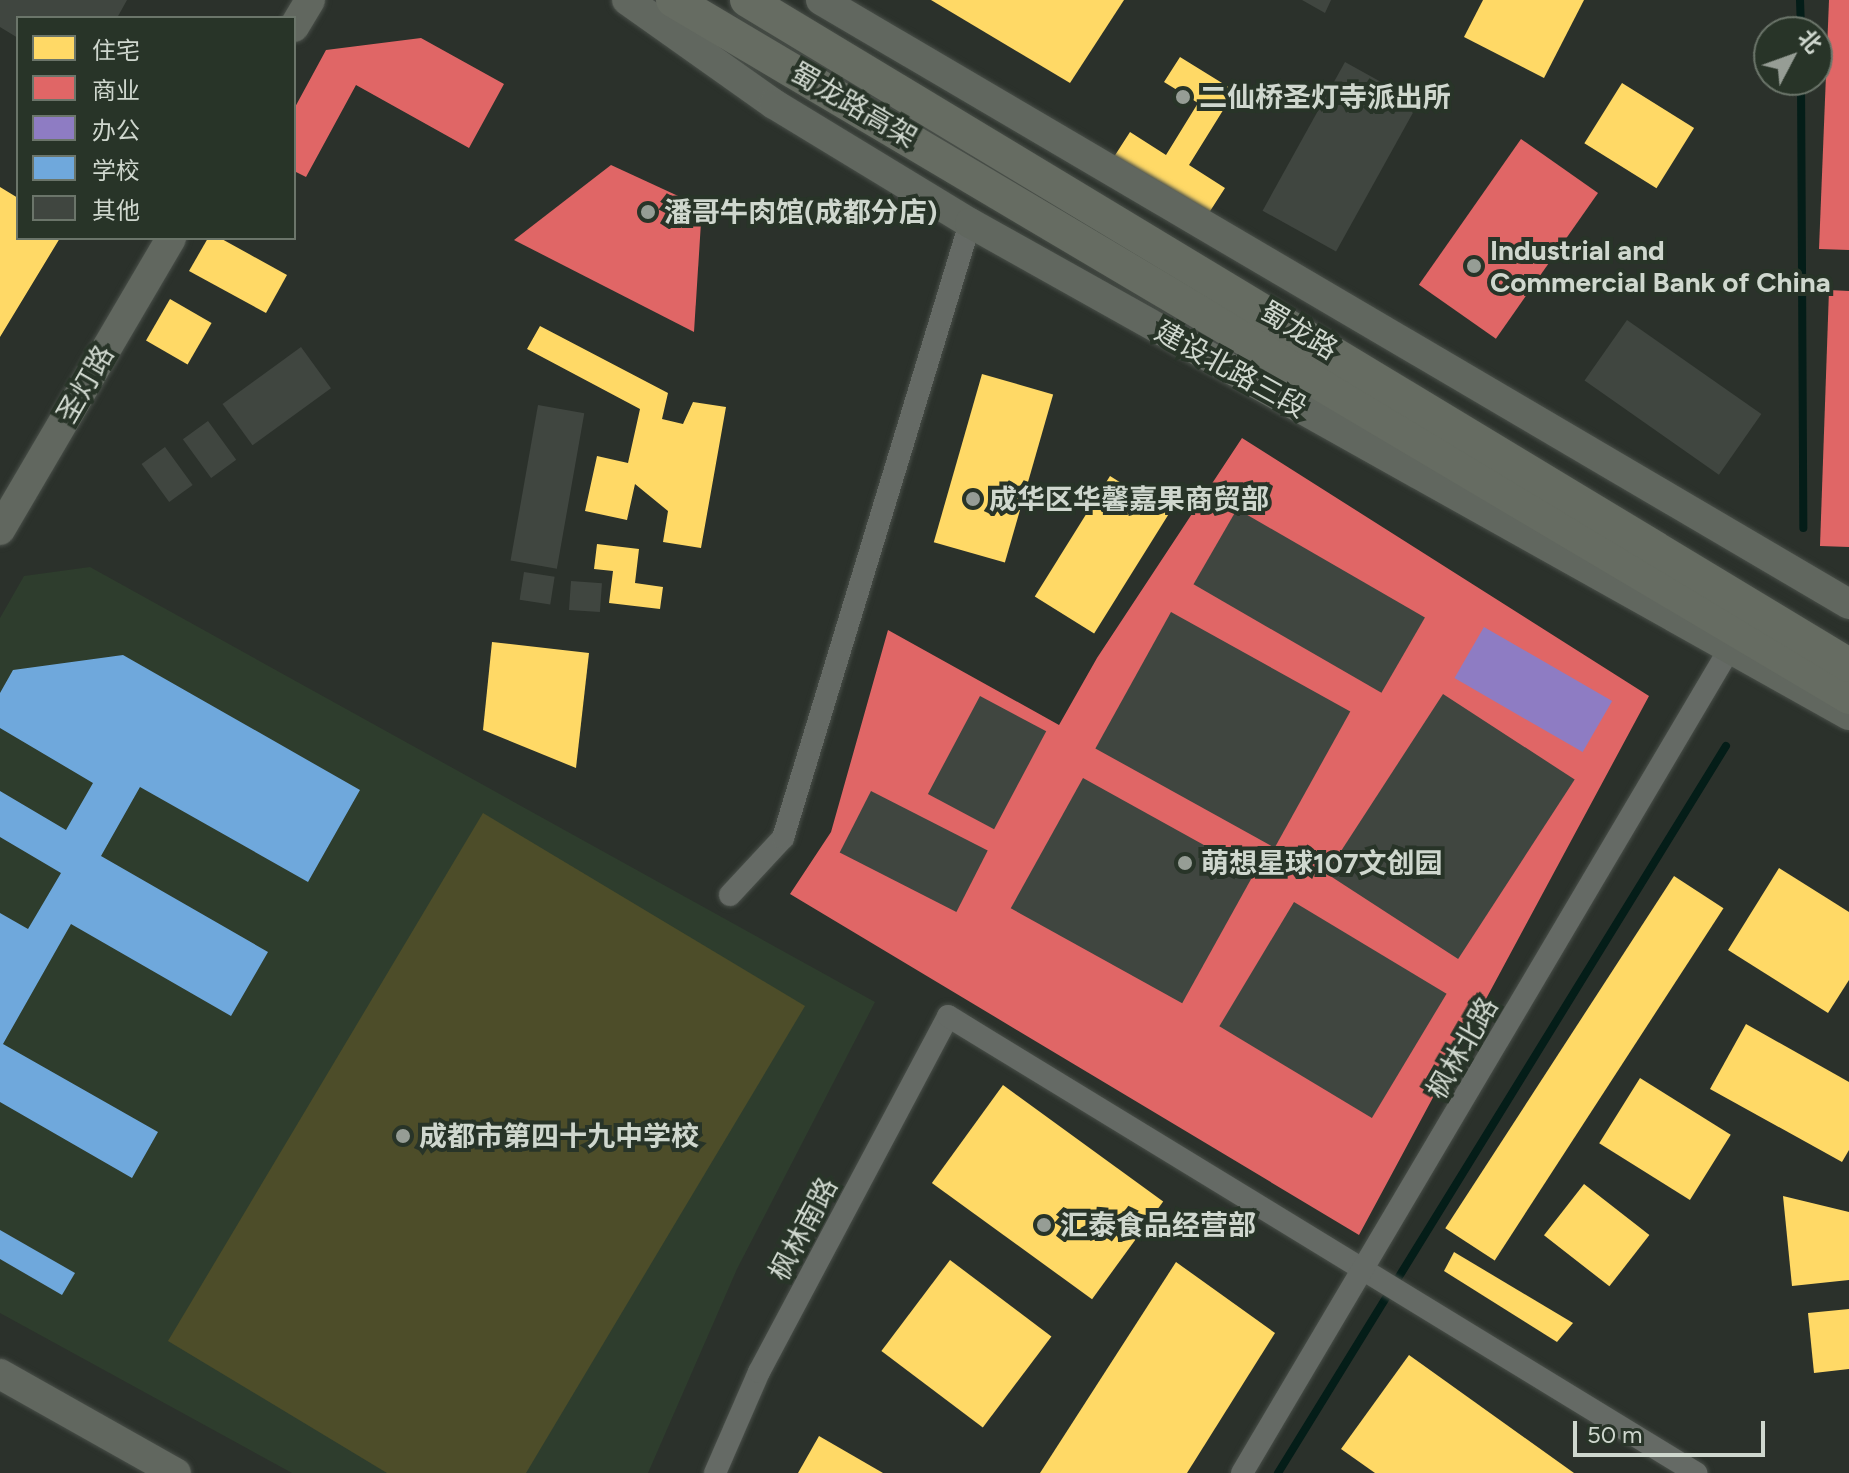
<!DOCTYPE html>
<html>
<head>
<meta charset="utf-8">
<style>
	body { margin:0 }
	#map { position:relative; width:1849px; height:1473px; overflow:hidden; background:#2b312b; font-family:Figtree,"Noto Sans SC",sans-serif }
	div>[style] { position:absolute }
	.built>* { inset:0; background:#2e3d2d }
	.green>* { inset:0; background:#4d4d29 }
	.homes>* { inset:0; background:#ffd966; transform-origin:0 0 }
	.shops>* { inset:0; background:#e06666; transform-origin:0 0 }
	.offices>* { inset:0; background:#8e7cc3; transform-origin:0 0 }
	.schools>* { inset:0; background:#6fa8dc }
	.stream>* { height:8px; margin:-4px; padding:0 4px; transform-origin:4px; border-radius:4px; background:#041d18 }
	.building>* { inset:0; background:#404640; transform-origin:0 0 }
	.roads { filter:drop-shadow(0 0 2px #484e48) drop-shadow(0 0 2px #484e48) }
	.street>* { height:22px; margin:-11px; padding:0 11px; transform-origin:11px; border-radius:11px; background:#656a65 }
	.secondary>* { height:30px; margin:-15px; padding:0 15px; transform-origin:15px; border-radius:15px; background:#61675f }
	.primary>* { height:34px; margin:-17px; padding:0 17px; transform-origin:17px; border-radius:17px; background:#666c62 }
	.dots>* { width:22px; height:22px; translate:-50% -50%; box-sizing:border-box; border:4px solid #283428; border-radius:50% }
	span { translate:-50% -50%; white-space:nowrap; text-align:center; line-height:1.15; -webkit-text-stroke:8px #283428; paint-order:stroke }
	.poi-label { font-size:28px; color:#cfd7ce; font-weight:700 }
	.left { translate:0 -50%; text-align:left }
	.street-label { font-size:28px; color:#cfd7ce }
	.legend { position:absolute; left:16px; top:16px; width:280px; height:224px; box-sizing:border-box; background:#283428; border:2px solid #6b756a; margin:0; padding:10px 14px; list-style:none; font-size:24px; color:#cfd7ce }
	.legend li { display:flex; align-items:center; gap:16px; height:40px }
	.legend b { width:40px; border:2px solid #6b756a }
	.north { position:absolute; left:1753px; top:16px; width:80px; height:80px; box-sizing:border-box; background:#283428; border:2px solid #6b756a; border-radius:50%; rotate:49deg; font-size:22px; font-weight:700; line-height:32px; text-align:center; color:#cfd7ce }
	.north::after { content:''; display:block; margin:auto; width:28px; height:36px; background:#969d95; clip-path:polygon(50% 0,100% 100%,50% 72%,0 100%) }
	.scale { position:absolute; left:1573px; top:1421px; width:192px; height:36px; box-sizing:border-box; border:4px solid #cfd7ce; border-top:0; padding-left:10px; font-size:24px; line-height:28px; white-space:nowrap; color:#cfd7ce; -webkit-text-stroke:6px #283428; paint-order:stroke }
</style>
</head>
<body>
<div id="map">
	<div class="built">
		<i style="clip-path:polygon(90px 567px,875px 1002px,737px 1269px,648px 1473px,292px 1473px,0 1313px,0 618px,24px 576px)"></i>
	</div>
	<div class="green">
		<i style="clip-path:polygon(483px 813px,805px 1006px,526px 1473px,387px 1473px,168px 1341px)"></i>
	</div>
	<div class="homes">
		<i style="clip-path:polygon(931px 0,1124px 0,1070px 83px)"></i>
		<i style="clip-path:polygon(1483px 0,1584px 0,1544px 78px,1464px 37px)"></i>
		<i style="clip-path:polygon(1180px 57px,1235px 91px,1189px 165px,1225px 188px,1203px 222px,1110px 163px,1130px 132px,1166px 155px,1198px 103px,1164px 82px)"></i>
		<i style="left:1622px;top:83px;width:85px;height:71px;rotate:32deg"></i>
		<i style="clip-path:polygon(0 187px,18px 198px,18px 238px,60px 238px,0 337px)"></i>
		<i style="clip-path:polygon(208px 238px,220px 238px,287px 275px,266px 313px,189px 271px)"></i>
		<i style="left:170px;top:299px;width:48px;height:48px;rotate:30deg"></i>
		<i style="clip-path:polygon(540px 326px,668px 393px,662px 419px,683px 424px,693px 402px,726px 407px,701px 548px,663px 542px,668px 511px,635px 484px,627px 520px,585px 511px,597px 456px,628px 463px,640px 409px,527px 349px)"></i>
		<i style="left:982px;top:374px;width:74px;height:175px;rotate:16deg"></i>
		<i style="left:1110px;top:476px;width:70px;height:142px;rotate:32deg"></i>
		<i style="clip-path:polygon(597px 544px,639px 549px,635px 583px,663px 587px,660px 609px,609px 603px,613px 571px,594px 569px)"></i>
		<i style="clip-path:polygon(492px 642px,589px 653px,576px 768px,483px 730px)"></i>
		<i style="clip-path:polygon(1779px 868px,1849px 912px,1849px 980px,1828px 1013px,1728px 950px)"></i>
		<i style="left:1674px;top:876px;width:59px;height:420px;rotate:33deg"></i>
		<i style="clip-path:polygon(1746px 1024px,1849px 1082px,1849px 1150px,1842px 1162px,1710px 1089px)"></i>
		<i style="left:1640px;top:1078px;width:107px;height:77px;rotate:32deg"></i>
		<i style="left:1003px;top:1085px;width:198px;height:121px;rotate:36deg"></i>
		<i style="left:1584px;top:1184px;width:83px;height:65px;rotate:38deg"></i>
		<i style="clip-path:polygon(1783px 1196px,1849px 1212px,1849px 1280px,1792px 1286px)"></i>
		<i style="clip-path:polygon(1454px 1252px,1573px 1323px,1557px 1342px,1444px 1271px)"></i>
		<i style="left:950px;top:1260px;width:127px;height:114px;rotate:37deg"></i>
		<i style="clip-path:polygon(1176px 1262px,1275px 1333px,1187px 1473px,1040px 1473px)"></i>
		<i style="clip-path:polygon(1849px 1309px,1849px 1369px,1814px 1373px,1808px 1313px)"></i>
		<i style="clip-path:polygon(1409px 1355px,1574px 1473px,1375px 1473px,1341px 1449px)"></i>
		<i style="clip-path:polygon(819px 1436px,883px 1473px,798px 1473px)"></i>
	</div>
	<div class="shops">
		<i style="clip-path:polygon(1829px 0,1849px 0,1849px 250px,1819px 249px)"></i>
		<i style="clip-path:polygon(421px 38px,504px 84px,469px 148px,356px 85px,306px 177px,294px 171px,294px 109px,326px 50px)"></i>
		<i style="left:1521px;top:139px;width:94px;height:178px;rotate:35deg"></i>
		<i style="clip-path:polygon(611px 165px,702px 207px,694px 332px,514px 240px)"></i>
		<i style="clip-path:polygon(1829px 290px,1849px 291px,1849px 547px,1820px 546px)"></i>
		<i style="clip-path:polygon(1242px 438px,1649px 696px,1359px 1235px,790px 894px,831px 832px,888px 630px,1059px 725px,1097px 658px)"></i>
	</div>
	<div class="offices">
		<i style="left:1484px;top:627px;width:148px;height:59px;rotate:30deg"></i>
	</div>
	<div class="schools">
		<i style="clip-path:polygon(123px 655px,360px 790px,308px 882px,140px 787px,101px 856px,268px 952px,231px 1016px,71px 924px,3px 1044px,158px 1132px,132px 1178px,0 1102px,0 913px,28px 929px,61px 873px,0 837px,0 791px,66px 830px,93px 783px,0 728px,0 693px,13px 670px)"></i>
		<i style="clip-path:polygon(0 1230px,75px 1273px,62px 1295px,0 1259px)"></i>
	</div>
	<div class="stream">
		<i style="left:1800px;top:0;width:32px;rotate:88deg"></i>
		<i style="left:1801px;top:80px;width:448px;rotate:89.7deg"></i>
		<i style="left:1278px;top:1473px;width:854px;rotate:-58.36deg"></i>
	</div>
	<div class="building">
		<i style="clip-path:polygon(0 0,127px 0,117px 18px,18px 18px,18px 38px,0 27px)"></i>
		<i style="clip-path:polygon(1302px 0,1331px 0,1325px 13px)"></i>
		<i style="left:1345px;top:62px;width:84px;height:170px;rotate:29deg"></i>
		<i style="left:1627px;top:320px;width:164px;height:74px;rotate:35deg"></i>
		<i style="left:301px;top:347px;width:51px;height:97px;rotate:54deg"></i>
		<i style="left:538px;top:405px;width:47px;height:158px;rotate:10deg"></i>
		<i style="left:208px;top:421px;width:48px;height:31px;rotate:54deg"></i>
		<i style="left:165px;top:447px;width:47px;height:29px;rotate:54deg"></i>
		<i style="left:1237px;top:509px;width:217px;height:87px;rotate:30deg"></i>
		<i style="left:524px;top:572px;width:31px;height:28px;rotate:9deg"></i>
		<i style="left:571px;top:581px;width:31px;height:29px;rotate:4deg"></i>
		<i style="left:1171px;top:612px;width:205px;height:156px;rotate:29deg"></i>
		<i style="left:1443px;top:694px;width:157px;height:214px;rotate:33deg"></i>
		<i style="left:980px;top:696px;width:75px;height:111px;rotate:28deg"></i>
		<i style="left:1083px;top:778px;width:196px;height:149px;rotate:29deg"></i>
		<i style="left:871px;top:791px;width:131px;height:69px;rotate:27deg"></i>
		<i style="left:1294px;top:902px;width:178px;height:145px;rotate:31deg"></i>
	</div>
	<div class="roads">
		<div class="street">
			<i style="left:730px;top:895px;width:78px;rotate:-47.1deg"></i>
			<i style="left:783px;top:838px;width:643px;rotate:-73.09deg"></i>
			<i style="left:715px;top:1473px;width:110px;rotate:-66.5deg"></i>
			<i style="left:759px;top:1372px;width:403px;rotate:-62deg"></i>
			<i style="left:948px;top:1016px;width:877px;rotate:31.42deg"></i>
			<i style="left:1242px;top:1473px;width:956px;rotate:-59.39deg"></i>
		</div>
		<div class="secondary">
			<i style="left:627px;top:0;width:180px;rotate:35.3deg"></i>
			<i style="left:774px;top:104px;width:229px;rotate:31.3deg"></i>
			<i style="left:970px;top:223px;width:1007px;rotate:29.24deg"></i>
			<i style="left:821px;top:0;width:1192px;rotate:30.44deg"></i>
			<i style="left:294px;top:27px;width:31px;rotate:-59deg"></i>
			<i style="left:0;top:530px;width:338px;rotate:-59.6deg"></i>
			<i style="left:0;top:1374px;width:202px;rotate:29.4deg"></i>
		</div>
		<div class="primary">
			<i style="left:673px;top:0;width:1367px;rotate:30.65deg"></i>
			<i style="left:747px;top:0;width:1287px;rotate:31.11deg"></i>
		</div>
	</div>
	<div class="dots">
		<i style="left:1183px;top:97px;background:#969d95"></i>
		<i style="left:648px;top:212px;background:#969d95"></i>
		<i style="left:1474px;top:266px;background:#969d95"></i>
		<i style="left:973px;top:499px;background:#969d95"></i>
		<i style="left:1185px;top:863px;background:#969d95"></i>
		<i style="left:403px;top:1136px;background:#969d95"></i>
		<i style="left:1044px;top:1225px;background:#969d95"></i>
	</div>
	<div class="poi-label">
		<span class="left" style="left:1199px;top:97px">二仙桥圣灯寺派出所</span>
		<span class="left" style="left:664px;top:212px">潘哥牛肉馆(成都分店)</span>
		<span class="left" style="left:1490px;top:266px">Industrial and<br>Commercial Bank of China</span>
		<span class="left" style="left:989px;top:499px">成华区华馨嘉果商贸部</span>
		<span class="left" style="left:1201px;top:863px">萌想星球107文创园</span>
		<span class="left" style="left:419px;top:1136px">成都市第四十九中学校</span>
		<span class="left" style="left:1060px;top:1225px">汇泰食品经营部</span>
	</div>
	<div class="street-label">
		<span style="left:854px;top:105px;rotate:30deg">蜀龙路高架</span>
		<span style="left:1299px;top:330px;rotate:31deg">蜀龙路</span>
		<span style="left:1231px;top:369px;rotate:29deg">建设北路三段</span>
		<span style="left:85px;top:384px;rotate:-60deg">圣灯路</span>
		<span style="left:1462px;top:1048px;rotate:-60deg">枫林北路</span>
		<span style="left:803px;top:1229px;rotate:-62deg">枫林南路</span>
	</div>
	<ul class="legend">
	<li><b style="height:22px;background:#ffd966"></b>住宅</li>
	<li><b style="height:22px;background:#e06666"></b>商业</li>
	<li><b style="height:22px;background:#8e7cc3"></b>办公</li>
	<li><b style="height:22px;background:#6fa8dc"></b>学校</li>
	<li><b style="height:22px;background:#404640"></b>其他</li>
	</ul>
	<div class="north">北</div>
	<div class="scale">50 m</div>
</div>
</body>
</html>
